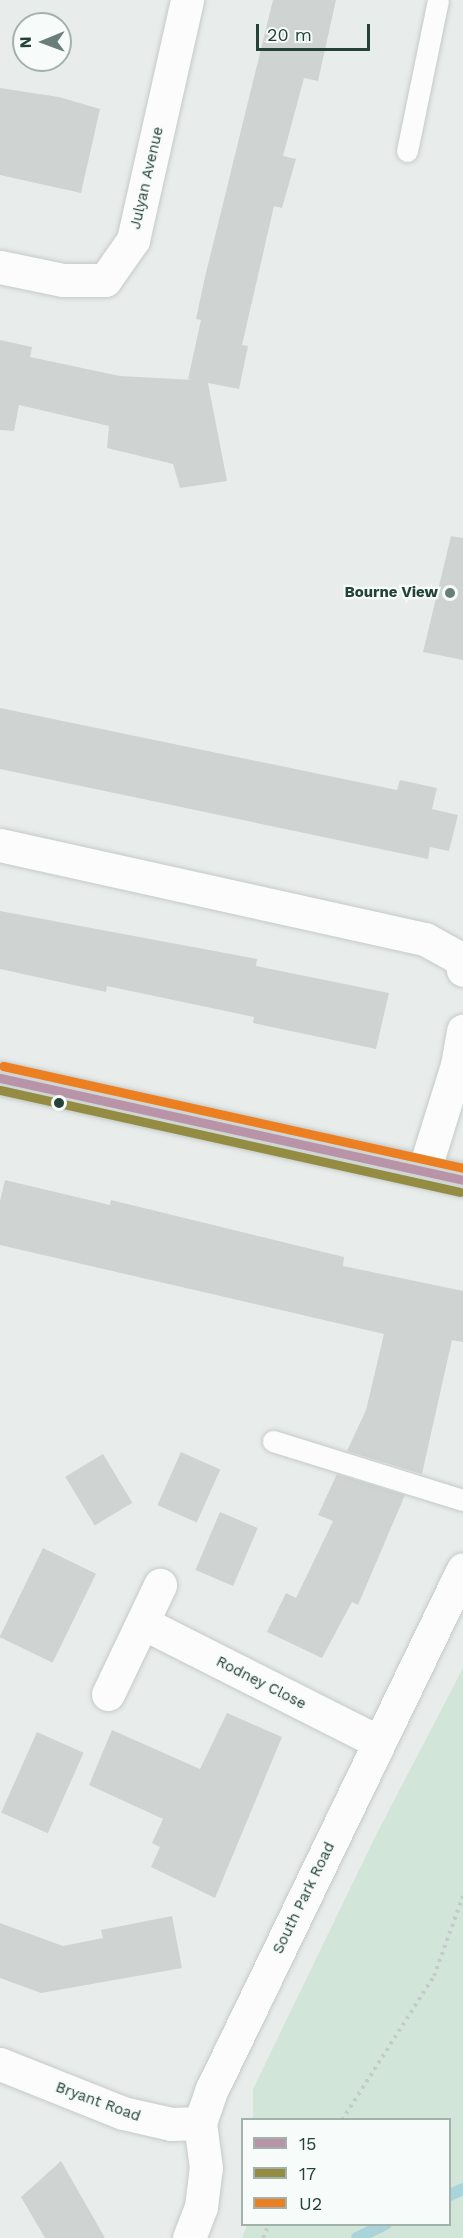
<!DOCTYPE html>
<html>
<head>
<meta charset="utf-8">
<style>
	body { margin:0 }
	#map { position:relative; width:463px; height:2238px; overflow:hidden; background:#e8edeb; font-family:"Work Sans",sans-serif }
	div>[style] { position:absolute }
	.green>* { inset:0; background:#d1e6d8 }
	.stream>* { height:12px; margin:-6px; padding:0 6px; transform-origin:6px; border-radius:6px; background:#a9d4db }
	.building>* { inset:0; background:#cfd4d2; transform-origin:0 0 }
	.path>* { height:4px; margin-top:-2px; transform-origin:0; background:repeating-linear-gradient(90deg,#c3ccca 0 3px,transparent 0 7.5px) }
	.roads { filter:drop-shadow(0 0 2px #c5cac8) drop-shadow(0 0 2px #c5cac8) }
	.service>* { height:21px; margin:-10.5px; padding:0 10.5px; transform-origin:10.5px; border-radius:10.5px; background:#fcfcfc }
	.minor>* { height:33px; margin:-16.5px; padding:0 16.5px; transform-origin:16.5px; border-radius:16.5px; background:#fcfcfc }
	.primary>* { height:33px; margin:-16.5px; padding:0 16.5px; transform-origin:16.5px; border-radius:16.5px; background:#cfd7d5 }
	.bus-1>* { height:9px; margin:-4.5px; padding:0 4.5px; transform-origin:4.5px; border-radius:4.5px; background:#b994a9 }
	.bus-2>* { height:9px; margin:-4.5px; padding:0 4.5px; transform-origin:4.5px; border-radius:4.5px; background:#938c42 }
	.bus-3>* { height:9px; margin:-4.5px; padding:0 4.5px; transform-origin:4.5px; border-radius:4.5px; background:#eb7f21 }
	.dots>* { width:16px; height:16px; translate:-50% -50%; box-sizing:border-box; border:3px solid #f7fbf9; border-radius:50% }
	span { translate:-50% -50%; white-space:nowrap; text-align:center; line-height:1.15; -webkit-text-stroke:4.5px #f7fbf9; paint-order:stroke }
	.street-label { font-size:15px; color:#24423a }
	.poi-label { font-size:15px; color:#24423a; font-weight:700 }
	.right { translate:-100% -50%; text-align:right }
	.legend { position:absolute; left:241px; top:2118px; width:210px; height:108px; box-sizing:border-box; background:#f7fbf9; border:2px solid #a3b1ad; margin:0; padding:8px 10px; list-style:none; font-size:18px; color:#24423a }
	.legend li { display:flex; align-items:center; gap:12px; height:30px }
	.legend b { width:30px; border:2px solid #a3b1ad }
	.north { position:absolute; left:12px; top:12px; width:60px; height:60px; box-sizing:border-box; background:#f7fbf9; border:2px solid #a3b1ad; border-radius:50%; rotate:269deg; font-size:16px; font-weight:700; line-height:24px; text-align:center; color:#24423a }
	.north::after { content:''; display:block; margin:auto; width:21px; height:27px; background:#697e78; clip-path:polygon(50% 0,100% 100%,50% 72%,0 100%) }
	.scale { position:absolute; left:256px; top:24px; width:114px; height:27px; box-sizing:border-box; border:3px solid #24423a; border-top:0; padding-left:8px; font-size:18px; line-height:21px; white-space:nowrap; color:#24423a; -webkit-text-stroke:4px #f7fbf9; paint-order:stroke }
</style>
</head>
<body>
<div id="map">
	<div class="green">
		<i style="clip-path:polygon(463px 1668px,463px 2238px,242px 2238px,247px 2225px,450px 2224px,450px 2120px,253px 2119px,253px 2089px,375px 1837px)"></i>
	</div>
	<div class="stream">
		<i style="left:450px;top:2195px;width:14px;rotate:-25deg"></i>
		<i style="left:357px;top:2238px;width:32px;rotate:-26deg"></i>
	</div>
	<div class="building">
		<i style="clip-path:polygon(273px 0,336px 0,318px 81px,304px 78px,283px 156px,296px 159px,282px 208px,274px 206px,242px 345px,248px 346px,239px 389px,208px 383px,227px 481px,180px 488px,173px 464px,107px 448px,109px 426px,19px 405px,14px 431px,0 430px,0 340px,32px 347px,30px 357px,120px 376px,195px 380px,188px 379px,201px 320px,196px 319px,205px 277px)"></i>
		<i style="clip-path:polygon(0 88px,59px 97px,100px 109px,81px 193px,0 175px)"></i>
		<i style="clip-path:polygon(451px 536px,463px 538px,463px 660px,423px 652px)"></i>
		<i style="clip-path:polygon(0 708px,397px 790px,400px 780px,437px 788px,432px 809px,458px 815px,449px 851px,430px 847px,428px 859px,0 769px)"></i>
		<i style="clip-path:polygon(0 911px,257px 959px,256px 966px,389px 993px,376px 1049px,253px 1023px,254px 1017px,107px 986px,106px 992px,0 969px)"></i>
		<i style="clip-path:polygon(5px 1180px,110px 1205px,111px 1200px,344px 1257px,343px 1266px,463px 1291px,463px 1342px,452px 1340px,422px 1474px,347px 1451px,366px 1410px,384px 1334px,0 1245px,0 1201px)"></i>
		<i style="left:181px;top:1452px;width:43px;height:58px;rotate:24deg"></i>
		<i style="left:103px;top:1454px;width:57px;height:44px;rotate:59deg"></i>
		<i style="clip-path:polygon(337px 1474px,405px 1495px,358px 1605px,352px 1602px,322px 1658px,267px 1632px,286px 1593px,296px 1598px,333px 1521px,318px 1515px)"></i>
		<i style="left:220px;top:1512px;width:41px;height:63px;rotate:23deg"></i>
		<i style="left:43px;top:1548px;width:59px;height:99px;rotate:26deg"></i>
		<i style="clip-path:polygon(227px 1713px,282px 1737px,215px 1898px,151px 1867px,160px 1847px,152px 1843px,163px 1819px,89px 1785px,112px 1730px,200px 1769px)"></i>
		<i style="left:37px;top:1732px;width:51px;height:88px;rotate:24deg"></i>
		<i style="clip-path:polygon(172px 1916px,182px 1968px,41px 1993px,0 1978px,0 1923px,63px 1946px,103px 1938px,101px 1930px)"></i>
		<i style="clip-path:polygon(61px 2161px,105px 2238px,45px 2238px,21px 2197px)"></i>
	</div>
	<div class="path">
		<i style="left:342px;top:2120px;width:171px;rotate:-57.4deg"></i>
		<i style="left:434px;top:1976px;width:85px;rotate:-70.1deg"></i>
		<i style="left:372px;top:2224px;width:15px;rotate:67deg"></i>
		<i style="left:263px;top:2238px;width:15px;rotate:-67deg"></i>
	</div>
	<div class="roads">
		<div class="service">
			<i style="left:407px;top:151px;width:154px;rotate:-78.4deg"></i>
			<i style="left:273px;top:1441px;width:199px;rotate:17.3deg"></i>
		</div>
		<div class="minor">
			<i style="left:0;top:267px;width:64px;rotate:11.7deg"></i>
			<i style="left:63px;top:280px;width:42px"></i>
			<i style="left:105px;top:280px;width:49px;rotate:-55deg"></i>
			<i style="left:133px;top:240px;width:246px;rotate:-77.3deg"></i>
			<i style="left:0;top:845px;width:435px;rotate:12.5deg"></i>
			<i style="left:425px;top:939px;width:41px;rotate:29.1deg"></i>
			<i style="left:461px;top:959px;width:11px;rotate:80deg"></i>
			<i style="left:424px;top:1171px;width:111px;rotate:-72.7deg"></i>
			<i style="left:457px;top:1065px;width:35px;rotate:-80deg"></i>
			<i style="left:143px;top:1623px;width:264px;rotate:26.8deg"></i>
			<i style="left:108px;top:1694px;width:121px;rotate:-64.5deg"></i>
			<i style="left:0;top:2064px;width:132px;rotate:21.7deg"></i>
			<i style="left:123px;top:2113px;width:49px;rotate:12.9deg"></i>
			<i style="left:171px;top:2124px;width:29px;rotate:-2deg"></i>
			<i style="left:189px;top:2238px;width:33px;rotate:-69deg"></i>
			<i style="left:201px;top:2207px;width:39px;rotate:-83deg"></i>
			<i style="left:206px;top:2168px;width:45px;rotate:-97.6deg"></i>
			<i style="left:200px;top:2123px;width:36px;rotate:-71deg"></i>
			<i style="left:212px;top:2089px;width:577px;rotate:-64.23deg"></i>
		</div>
		<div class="primary">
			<i style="left:0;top:1078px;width:474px;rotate:12.4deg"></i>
		</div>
	</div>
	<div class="bus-1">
		<i style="left:0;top:1078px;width:474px;rotate:12.4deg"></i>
	</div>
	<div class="bus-2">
		<i style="left:0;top:1090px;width:471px;rotate:12.5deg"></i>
	</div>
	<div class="bus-3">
		<i style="left:3px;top:1066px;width:471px;rotate:12.5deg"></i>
	</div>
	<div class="dots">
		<i style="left:450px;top:593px;background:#697e78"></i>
		<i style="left:59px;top:1103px;background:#24423a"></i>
	</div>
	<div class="street-label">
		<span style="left:147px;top:178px;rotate:-77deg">Julyan Avenue</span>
		<span style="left:261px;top:1683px;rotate:27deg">Rodney Close</span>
		<span style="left:304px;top:1898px;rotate:-64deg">South Park Road</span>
		<span style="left:98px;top:2102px;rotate:20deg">Bryant Road</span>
	</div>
	<div class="poi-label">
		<span class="right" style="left:438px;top:593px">Bourne View</span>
	</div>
	<ul class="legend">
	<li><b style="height:8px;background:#b994a9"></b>15</li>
	<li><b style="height:8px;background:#938c42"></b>17</li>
	<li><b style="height:8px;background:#eb7f21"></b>U2</li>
	</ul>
	<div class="north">N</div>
	<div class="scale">20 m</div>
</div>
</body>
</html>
